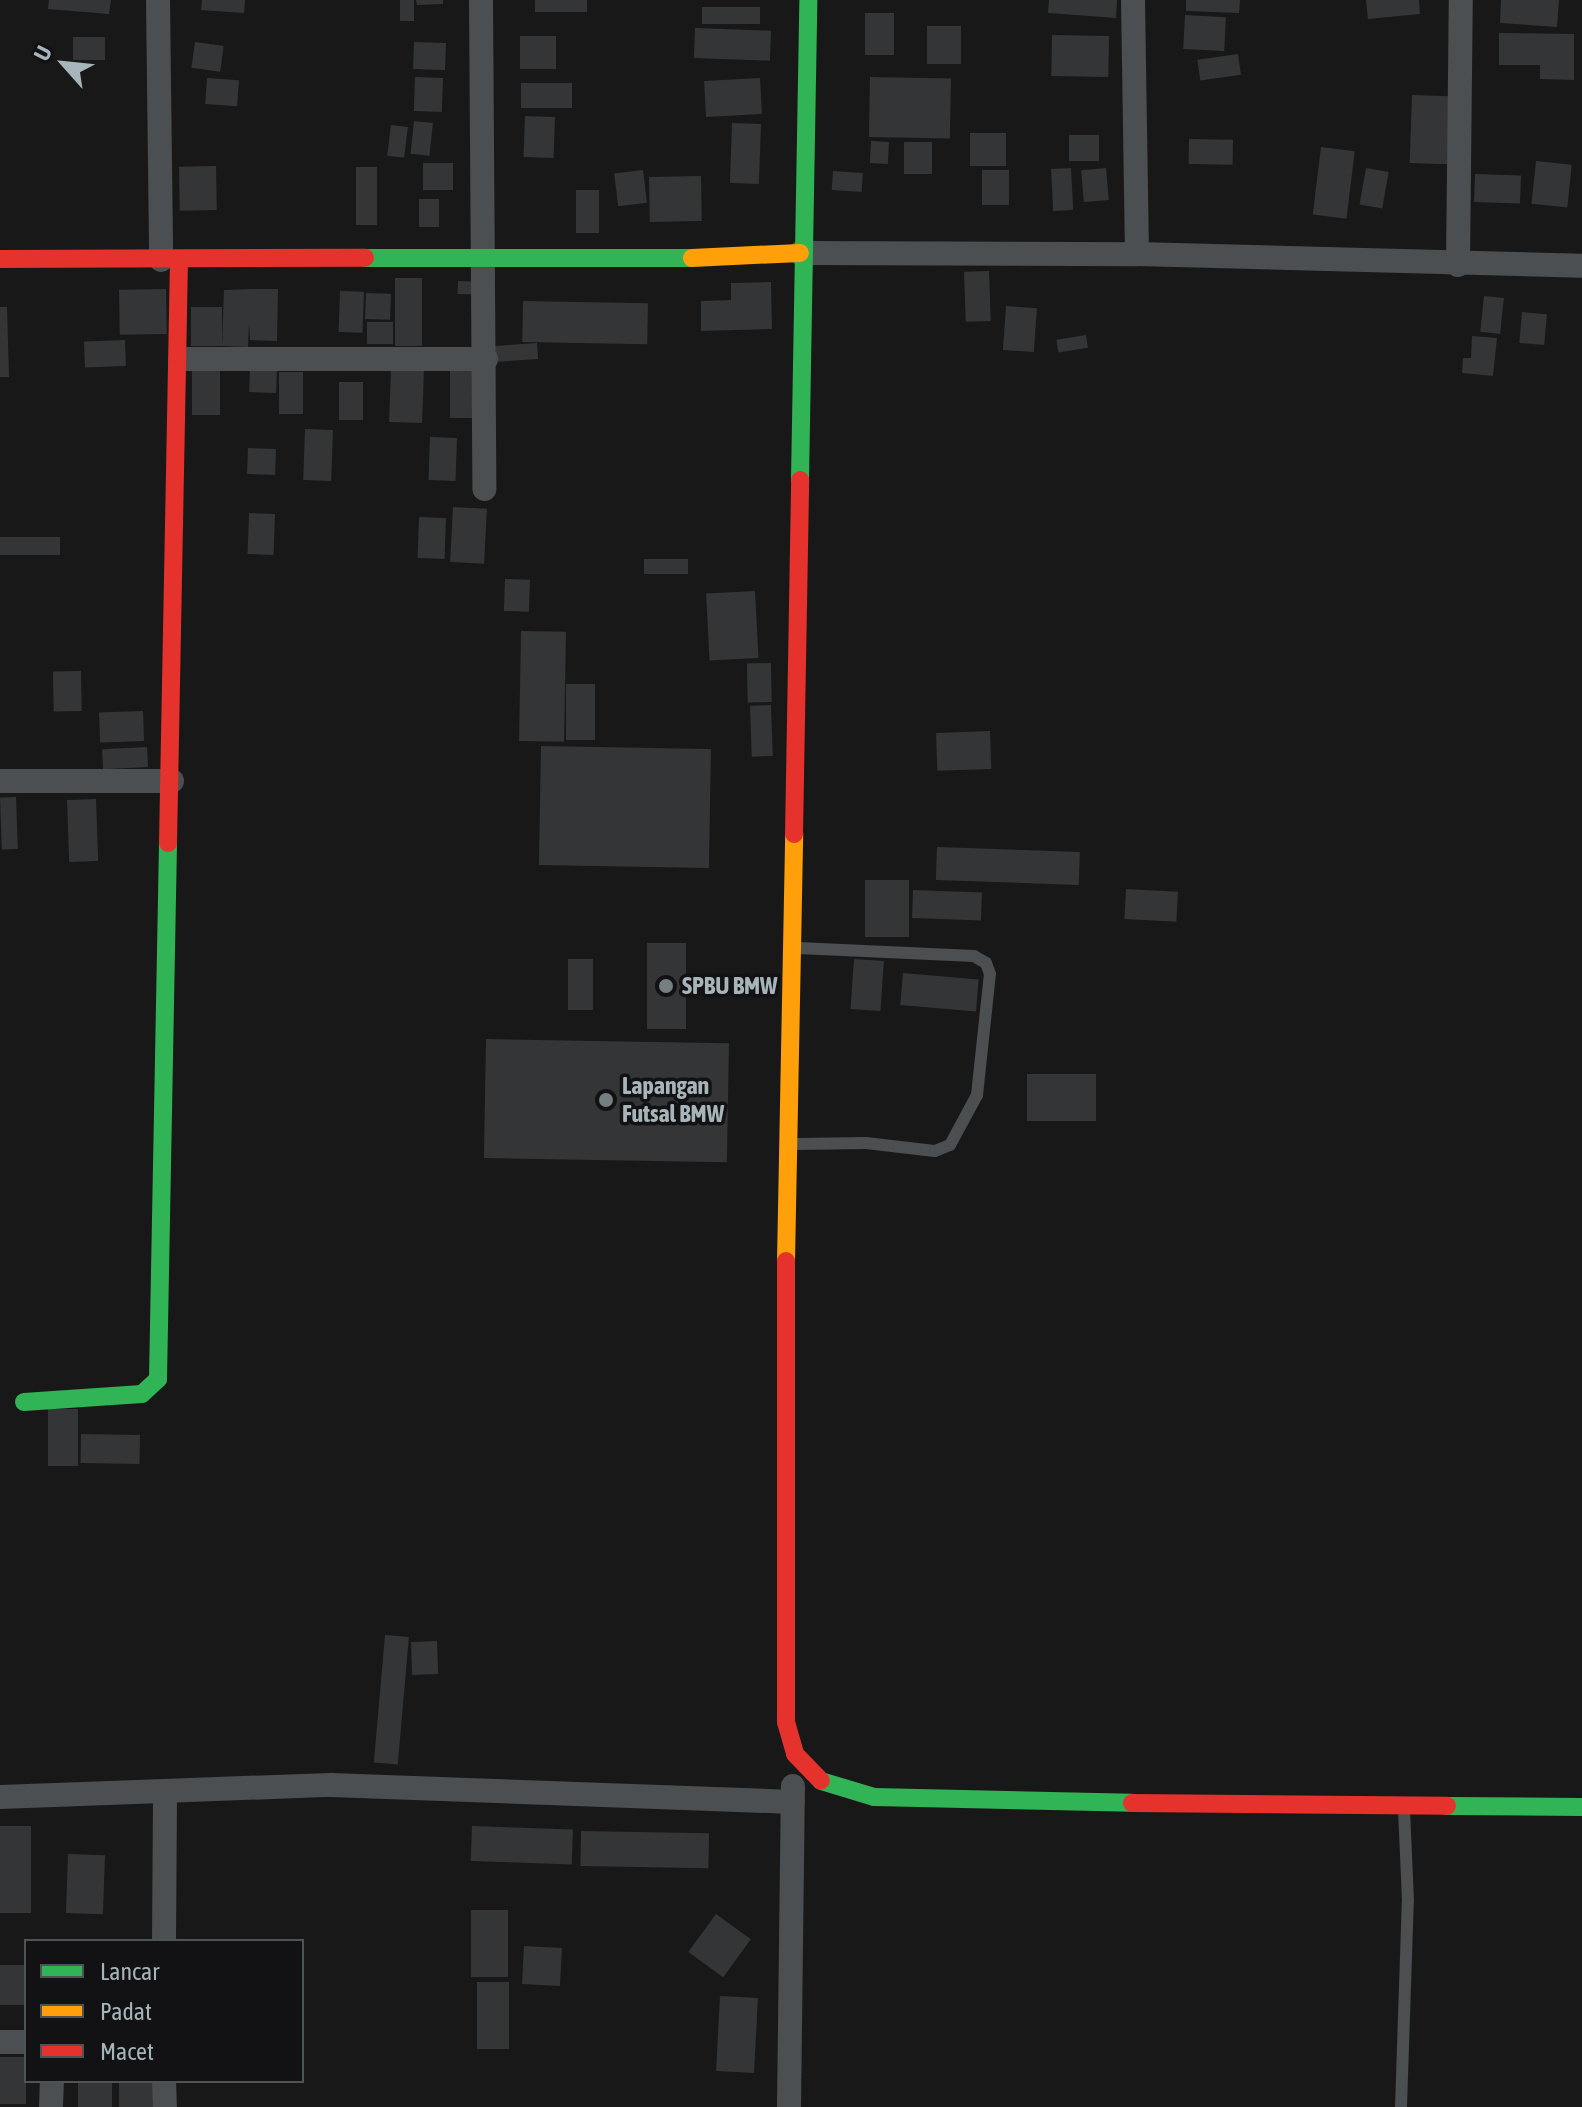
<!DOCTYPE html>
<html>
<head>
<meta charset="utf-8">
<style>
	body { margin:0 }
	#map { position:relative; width:1582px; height:2107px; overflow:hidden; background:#181818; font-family:"Asap Condensed",sans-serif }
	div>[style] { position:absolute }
	.building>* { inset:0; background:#333536; transform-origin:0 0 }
	.lane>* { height:12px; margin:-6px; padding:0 6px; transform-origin:6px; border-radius:6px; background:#4b4f51 }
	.street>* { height:24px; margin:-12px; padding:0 12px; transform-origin:12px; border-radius:12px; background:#4b4f51 }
	.fast>* { height:18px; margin:-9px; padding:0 9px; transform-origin:9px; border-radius:9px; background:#30b455 }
	.slow>* { height:18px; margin:-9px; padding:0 9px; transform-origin:9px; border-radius:9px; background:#ff9f0a }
	.jam>* { height:18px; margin:-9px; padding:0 9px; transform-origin:9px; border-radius:9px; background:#e5322d }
	.dots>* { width:22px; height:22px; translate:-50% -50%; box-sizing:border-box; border:4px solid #121214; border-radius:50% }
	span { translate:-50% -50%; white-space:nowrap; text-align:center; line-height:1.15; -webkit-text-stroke:7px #121214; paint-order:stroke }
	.poi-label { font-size:24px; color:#a7b5ba; font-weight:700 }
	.left { translate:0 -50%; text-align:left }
	.legend { position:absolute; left:24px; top:1939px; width:280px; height:144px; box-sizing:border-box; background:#121214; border:2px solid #4e5356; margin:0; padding:10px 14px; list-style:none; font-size:24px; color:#a7b5ba }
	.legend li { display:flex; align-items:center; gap:16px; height:40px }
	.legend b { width:40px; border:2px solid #4e5356 }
	.north { position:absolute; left:24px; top:24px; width:80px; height:80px; -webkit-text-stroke:6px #121214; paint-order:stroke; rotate:297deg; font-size:22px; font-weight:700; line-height:32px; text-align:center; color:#a7b5ba }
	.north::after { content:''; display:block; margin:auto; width:28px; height:36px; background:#a7b5ba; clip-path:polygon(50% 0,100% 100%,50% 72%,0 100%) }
</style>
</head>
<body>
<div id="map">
	<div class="building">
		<i style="clip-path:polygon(49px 0,111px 0,109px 14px,48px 9px)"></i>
		<i style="clip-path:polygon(202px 0,245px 0,244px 13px,201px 10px)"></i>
		<i style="left:400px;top:0;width:14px;height:21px"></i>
		<i style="clip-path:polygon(416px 0,443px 0,443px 4px,417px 5px)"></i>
		<i style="left:535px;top:0;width:52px;height:12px"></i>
		<i style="clip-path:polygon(1049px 0,1117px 0,1116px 18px,1048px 13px)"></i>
		<i style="clip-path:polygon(1186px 0,1240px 0,1239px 13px,1186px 11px)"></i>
		<i style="clip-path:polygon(1366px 0,1419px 0,1420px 14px,1368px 19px)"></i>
		<i style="clip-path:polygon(1501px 0,1559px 0,1557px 27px,1500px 23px)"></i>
		<i style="left:702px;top:7px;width:58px;height:17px"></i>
		<i style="left:865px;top:13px;width:29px;height:42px"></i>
		<i style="left:1185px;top:15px;width:41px;height:34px;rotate:3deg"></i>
		<i style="left:927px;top:26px;width:34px;height:38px"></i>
		<i style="left:695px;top:28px;width:76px;height:30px;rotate:2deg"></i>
		<i style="clip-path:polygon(1499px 33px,1574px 34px,1574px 80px,1540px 79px,1540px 65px,1499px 65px)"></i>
		<i style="left:1052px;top:35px;width:57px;height:41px;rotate:1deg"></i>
		<i style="left:556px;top:36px;width:33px;height:36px;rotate:90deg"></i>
		<i style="left:73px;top:37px;width:32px;height:23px"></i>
		<i style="left:195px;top:42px;width:29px;height:26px;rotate:8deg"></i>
		<i style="left:414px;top:42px;width:32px;height:27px;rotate:2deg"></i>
		<i style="left:1238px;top:54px;width:21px;height:41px;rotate:82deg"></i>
		<i style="left:415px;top:77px;width:28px;height:34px;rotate:2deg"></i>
		<i style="left:870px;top:77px;width:81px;height:60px;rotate:1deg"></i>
		<i style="left:207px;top:78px;width:32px;height:26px;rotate:4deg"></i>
		<i style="left:760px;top:78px;width:36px;height:56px;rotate:87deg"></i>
		<i style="left:521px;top:83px;width:51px;height:25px"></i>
		<i style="left:1412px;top:95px;width:38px;height:68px;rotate:2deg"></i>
		<i style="left:525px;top:116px;width:30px;height:41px;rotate:2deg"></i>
		<i style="left:414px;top:121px;width:19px;height:33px;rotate:6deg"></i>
		<i style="left:732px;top:123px;width:29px;height:60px;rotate:2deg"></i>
		<i style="left:391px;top:125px;width:17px;height:31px;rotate:7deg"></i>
		<i style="left:970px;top:133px;width:36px;height:33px"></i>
		<i style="left:1069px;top:135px;width:30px;height:26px"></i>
		<i style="left:1189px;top:139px;width:44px;height:25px;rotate:1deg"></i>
		<i style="left:871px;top:141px;width:18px;height:22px;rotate:3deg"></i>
		<i style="left:904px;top:142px;width:28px;height:32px"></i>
		<i style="left:1321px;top:147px;width:34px;height:68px;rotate:7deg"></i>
		<i style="left:1536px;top:161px;width:36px;height:43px;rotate:6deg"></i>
		<i style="left:423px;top:163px;width:30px;height:27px"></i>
		<i style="left:216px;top:166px;width:44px;height:37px;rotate:89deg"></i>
		<i style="left:356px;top:167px;width:21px;height:58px"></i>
		<i style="left:1071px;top:168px;width:42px;height:20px;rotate:87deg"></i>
		<i style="left:1106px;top:168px;width:32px;height:25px;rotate:85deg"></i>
		<i style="left:1366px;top:168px;width:23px;height:37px;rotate:10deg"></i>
		<i style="left:643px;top:170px;width:33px;height:29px;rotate:83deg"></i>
		<i style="left:982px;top:170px;width:27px;height:35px"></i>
		<i style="left:833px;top:171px;width:30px;height:19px;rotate:4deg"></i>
		<i style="left:1475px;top:174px;width:46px;height:28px;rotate:2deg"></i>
		<i style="left:701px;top:176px;width:45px;height:52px;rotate:89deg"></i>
		<i style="left:576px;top:190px;width:23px;height:43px"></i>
		<i style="left:419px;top:199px;width:20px;height:28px"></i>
		<i style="left:989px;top:271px;width:50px;height:25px;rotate:88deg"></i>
		<i style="left:395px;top:278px;width:27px;height:68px"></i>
		<i style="left:458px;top:281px;width:24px;height:13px;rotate:2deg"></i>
		<i style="clip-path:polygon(771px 282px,772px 329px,701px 331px,701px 301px,731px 300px,731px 283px)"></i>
		<i style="left:166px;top:289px;width:45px;height:47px;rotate:89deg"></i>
		<i style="clip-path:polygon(251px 289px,278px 289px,277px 341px,250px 340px,249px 323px,248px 347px,222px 346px,224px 290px)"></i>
		<i style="left:340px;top:291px;width:24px;height:41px;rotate:2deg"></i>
		<i style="left:366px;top:293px;width:25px;height:26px;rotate:2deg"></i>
		<i style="left:1484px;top:296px;width:20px;height:36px;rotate:6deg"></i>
		<i style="left:523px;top:301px;width:125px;height:41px;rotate:1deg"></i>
		<i style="left:1006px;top:306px;width:31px;height:44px;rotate:4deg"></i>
		<i style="clip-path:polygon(0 307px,7px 307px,9px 377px,0 377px)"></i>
		<i style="left:191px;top:307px;width:31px;height:39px"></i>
		<i style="left:1522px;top:312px;width:25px;height:31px;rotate:5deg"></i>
		<i style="left:367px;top:322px;width:26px;height:22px"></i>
		<i style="left:1086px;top:335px;width:13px;height:30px;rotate:81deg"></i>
		<i style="clip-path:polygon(1472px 336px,1497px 338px,1493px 376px,1462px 373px,1463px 358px,1471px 358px)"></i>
		<i style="left:125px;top:340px;width:26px;height:41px;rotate:88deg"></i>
		<i style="left:537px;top:343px;width:16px;height:48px;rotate:86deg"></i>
		<i style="left:250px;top:367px;width:27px;height:25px;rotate:2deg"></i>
		<i style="left:391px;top:368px;width:33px;height:54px;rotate:2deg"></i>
		<i style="left:192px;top:371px;width:28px;height:44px"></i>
		<i style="left:450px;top:371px;width:28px;height:47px"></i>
		<i style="left:279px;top:372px;width:24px;height:42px"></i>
		<i style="left:339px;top:382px;width:24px;height:38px"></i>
		<i style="left:305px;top:429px;width:28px;height:51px;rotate:2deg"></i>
		<i style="left:430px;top:437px;width:27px;height:43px;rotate:2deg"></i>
		<i style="left:248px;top:448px;width:28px;height:26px;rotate:2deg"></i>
		<i style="left:453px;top:507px;width:34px;height:55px;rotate:3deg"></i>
		<i style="left:249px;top:513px;width:26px;height:41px;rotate:2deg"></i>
		<i style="left:419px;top:517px;width:27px;height:41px;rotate:2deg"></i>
		<i style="left:60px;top:537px;width:18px;height:60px;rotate:90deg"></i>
		<i style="left:644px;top:559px;width:44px;height:15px"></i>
		<i style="left:505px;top:579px;width:25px;height:32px;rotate:2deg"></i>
		<i style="left:755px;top:591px;width:67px;height:49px;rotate:87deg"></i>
		<i style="left:521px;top:631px;width:45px;height:110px;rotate:1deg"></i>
		<i style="left:771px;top:663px;width:39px;height:24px;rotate:89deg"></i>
		<i style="left:81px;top:671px;width:40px;height:28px;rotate:89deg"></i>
		<i style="left:566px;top:684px;width:29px;height:56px"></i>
		<i style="left:771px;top:705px;width:51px;height:21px;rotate:88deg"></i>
		<i style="left:143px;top:711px;width:30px;height:44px;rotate:88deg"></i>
		<i style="left:990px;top:731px;width:38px;height:54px;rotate:88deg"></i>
		<i style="left:541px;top:746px;width:170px;height:119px;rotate:1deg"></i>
		<i style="left:147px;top:747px;width:20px;height:45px;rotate:87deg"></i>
		<i style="left:16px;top:797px;width:52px;height:16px;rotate:88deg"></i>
		<i style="left:96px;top:799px;width:62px;height:29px;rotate:88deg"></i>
		<i style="left:937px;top:847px;width:143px;height:33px;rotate:2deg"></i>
		<i style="left:865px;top:880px;width:44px;height:57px"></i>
		<i style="left:1126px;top:889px;width:52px;height:30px;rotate:3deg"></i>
		<i style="left:913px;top:890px;width:69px;height:28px;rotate:2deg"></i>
		<i style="left:647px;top:943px;width:39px;height:86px"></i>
		<i style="left:568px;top:959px;width:25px;height:51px"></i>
		<i style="left:854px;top:959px;width:30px;height:50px;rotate:4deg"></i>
		<i style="left:903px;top:973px;width:76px;height:32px;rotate:5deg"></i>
		<i style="left:486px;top:1039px;width:243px;height:119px;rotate:1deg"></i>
		<i style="left:1027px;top:1074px;width:69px;height:47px"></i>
		<i style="left:48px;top:1409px;width:30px;height:57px"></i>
		<i style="left:81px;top:1434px;width:59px;height:29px;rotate:1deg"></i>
		<i style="left:385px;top:1635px;width:24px;height:128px;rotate:5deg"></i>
		<i style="left:437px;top:1641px;width:33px;height:26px;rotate:88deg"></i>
		<i style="left:0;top:1826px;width:31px;height:87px"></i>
		<i style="left:472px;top:1826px;width:101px;height:35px;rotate:2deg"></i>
		<i style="left:581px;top:1831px;width:128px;height:35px;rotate:1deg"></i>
		<i style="left:68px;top:1854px;width:37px;height:59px;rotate:2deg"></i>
		<i style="left:471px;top:1910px;width:37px;height:67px"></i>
		<i style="left:716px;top:1914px;width:43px;height:47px;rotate:36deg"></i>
		<i style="left:524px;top:1946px;width:38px;height:38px;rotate:3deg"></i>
		<i style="left:0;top:1965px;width:26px;height:40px"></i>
		<i style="left:477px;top:1982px;width:32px;height:67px"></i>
		<i style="left:720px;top:1996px;width:38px;height:75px;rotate:3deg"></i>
		<i style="left:0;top:2057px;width:26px;height:47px"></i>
		<i style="left:78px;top:2081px;width:34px;height:26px"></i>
		<i style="left:119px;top:2081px;width:34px;height:26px"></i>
	</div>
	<div class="lane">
		<i style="left:796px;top:1144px;width:70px;rotate:-0.8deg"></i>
		<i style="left:866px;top:1143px;width:69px;rotate:6.6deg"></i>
		<i style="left:935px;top:1151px;width:16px;rotate:-22deg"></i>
		<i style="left:950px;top:1145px;width:57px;rotate:-61.6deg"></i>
		<i style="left:977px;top:1095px;width:122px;rotate:-83.9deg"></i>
		<i style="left:990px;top:974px;width:12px;rotate:-110deg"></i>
		<i style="left:986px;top:963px;width:14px;rotate:-150deg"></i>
		<i style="left:974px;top:956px;width:176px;rotate:-177.4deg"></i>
		<i style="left:1401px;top:2107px;width:206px;rotate:-88.1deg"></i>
		<i style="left:1408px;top:1901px;width:91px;rotate:-92.5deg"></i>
	</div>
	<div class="street">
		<i style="left:158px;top:0;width:260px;rotate:89.3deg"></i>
		<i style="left:481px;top:0;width:489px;rotate:89.6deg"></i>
		<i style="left:1133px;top:0;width:254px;rotate:89.1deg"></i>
		<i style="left:800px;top:253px;width:337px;rotate:0.2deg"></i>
		<i style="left:1137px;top:254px;width:445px;rotate:1.5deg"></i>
		<i style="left:1458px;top:265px;width:265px;rotate:-89.4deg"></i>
		<i style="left:180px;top:359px;width:306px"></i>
		<i style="left:0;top:781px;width:172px"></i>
		<i style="left:0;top:1797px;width:331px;rotate:-2.1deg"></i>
		<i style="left:331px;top:1785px;width:462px;rotate:2.1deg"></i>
		<i style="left:164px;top:1941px;width:150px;rotate:-89.6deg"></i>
		<i style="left:0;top:2042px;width:26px"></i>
		<i style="left:164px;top:2081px;width:26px;rotate:88deg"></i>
		<i style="left:51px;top:2107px;width:26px;rotate:-88deg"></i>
		<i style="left:789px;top:2107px;width:321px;rotate:-89.3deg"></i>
	</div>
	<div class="fast">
		<i style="left:365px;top:258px;width:327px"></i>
		<i style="left:800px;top:480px;width:480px;rotate:-89deg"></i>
		<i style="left:24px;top:1402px;width:118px;rotate:-3.9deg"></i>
		<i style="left:142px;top:1394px;width:22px;rotate:-43deg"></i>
		<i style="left:158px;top:1379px;width:536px;rotate:-88.93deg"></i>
		<i style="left:821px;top:1781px;width:55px;rotate:16.8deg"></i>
		<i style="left:874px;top:1797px;width:258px;rotate:1.3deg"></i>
		<i style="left:1447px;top:1806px;width:135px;rotate:0.4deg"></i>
	</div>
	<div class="slow">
		<i style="left:692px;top:258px;width:108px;rotate:-2.7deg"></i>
		<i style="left:786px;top:1261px;width:427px;rotate:-88.9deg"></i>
	</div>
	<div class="jam">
		<i style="left:0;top:259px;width:365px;rotate:-0.2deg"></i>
		<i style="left:794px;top:834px;width:354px;rotate:-89deg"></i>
		<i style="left:168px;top:843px;width:583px;rotate:-88.92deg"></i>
		<i style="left:786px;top:1261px;width:461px;rotate:90deg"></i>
		<i style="left:786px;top:1722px;width:33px;rotate:74deg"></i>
		<i style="left:795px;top:1754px;width:37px;rotate:46deg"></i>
		<i style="left:1132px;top:1803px;width:315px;rotate:0.5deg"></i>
	</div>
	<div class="dots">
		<i style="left:666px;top:986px;background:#757e81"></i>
		<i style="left:606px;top:1100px;background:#757e81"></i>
	</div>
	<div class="poi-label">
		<span class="left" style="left:682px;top:986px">SPBU BMW</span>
		<span class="left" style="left:622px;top:1100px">Lapangan<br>Futsal BMW</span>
	</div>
	<ul class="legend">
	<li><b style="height:10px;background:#30b455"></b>Lancar</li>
	<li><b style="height:10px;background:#ff9f0a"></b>Padat</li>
	<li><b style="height:10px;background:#e5322d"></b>Macet</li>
	</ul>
	<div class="north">U</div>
</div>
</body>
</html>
